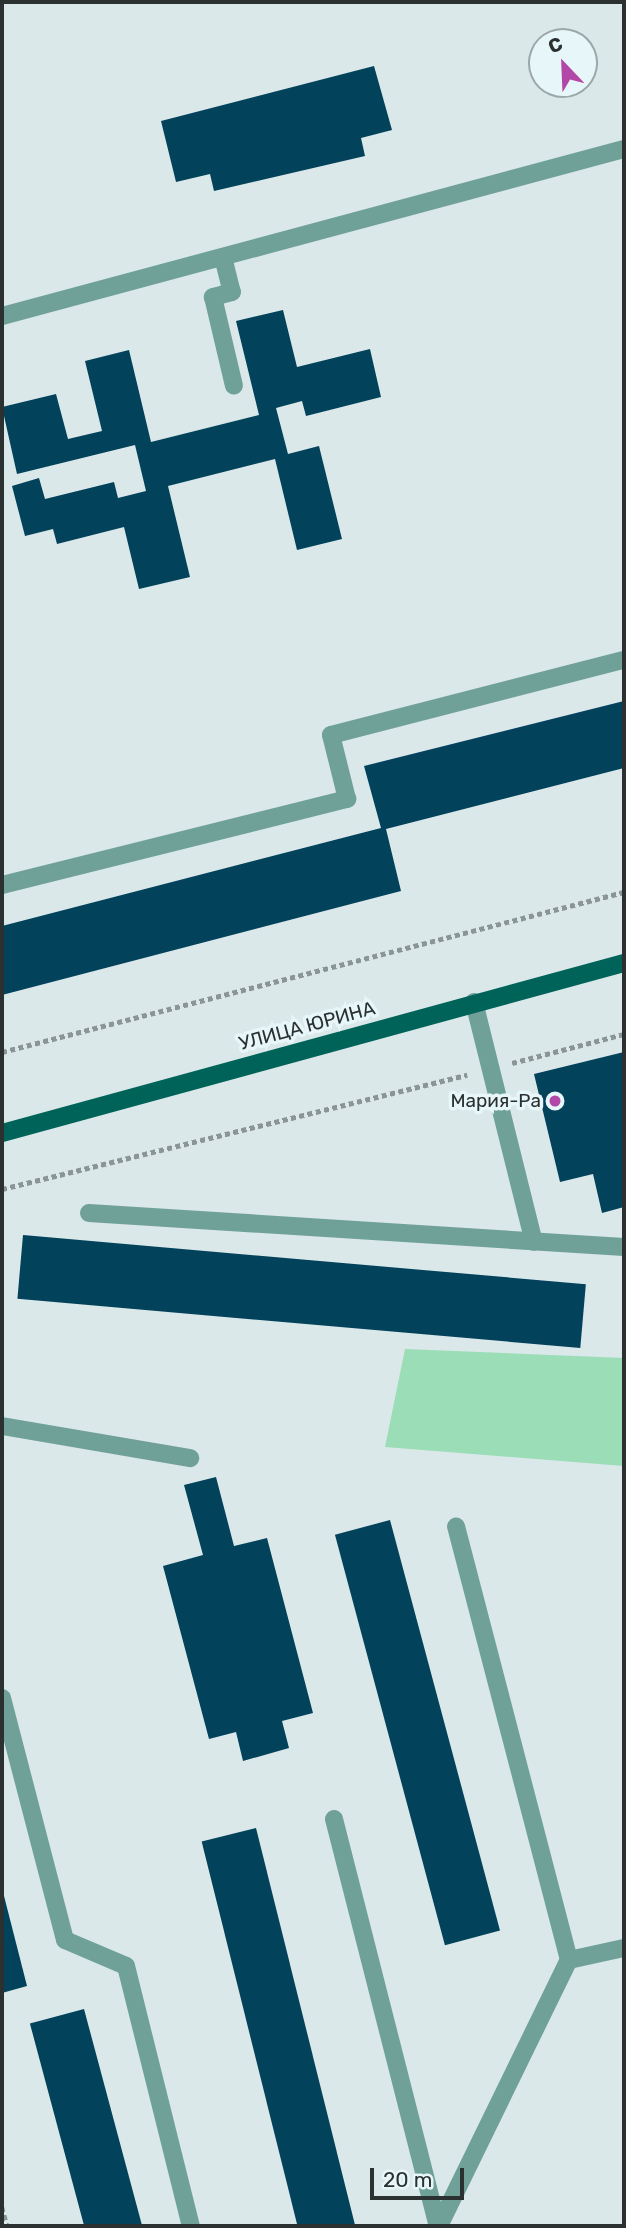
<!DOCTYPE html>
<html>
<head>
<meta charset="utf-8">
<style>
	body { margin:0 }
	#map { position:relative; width:626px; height:2228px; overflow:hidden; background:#dae8ea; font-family:Rubik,sans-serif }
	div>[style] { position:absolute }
	.green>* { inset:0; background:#9bddb6 }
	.building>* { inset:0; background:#03425b; transform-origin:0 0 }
	.path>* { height:4.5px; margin-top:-2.25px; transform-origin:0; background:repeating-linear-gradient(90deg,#8b9596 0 5px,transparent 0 8.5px) }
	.minor>* { height:18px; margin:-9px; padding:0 9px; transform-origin:9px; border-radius:9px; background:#70a198 }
	.major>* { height:18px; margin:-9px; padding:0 9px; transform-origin:9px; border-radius:9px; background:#006359 }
	.dots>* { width:19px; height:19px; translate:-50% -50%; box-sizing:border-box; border:4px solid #e7f6f8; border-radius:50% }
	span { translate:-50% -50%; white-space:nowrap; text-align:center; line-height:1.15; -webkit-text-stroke:7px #e7f6f8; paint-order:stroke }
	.street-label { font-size:19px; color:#2b3031 }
	.poi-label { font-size:19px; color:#2b3031 }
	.right { translate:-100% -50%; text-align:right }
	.frame { position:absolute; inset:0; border:4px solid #2b3031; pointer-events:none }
	.north { position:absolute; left:528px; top:28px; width:70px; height:70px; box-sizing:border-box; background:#e7f6f8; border:2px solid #9ca7a8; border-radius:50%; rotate:337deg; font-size:19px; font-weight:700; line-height:28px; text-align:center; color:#2b3031 }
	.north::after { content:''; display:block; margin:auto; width:24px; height:32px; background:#b347a7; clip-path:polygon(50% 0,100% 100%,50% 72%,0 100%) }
	.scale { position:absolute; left:370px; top:2168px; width:94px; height:32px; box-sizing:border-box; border:4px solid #2b3031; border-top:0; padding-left:9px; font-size:21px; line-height:24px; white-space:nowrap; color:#2b3031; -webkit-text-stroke:5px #e7f6f8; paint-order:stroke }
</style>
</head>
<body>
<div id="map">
	<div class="green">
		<i style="clip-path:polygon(405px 1349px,624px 1358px,624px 1466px,385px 1447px)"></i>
	</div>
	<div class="building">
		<i style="clip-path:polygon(374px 66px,392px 130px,361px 138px,365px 156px,214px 191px,210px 174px,176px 182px,161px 121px)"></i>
		<i style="clip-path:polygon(283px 310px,297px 367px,370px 349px,381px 397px,306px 416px,302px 401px,276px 408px,288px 454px,319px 446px,342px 539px,297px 550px,275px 459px,168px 486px,190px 577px,139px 589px,124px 527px,57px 544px,53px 529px,25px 536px,12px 486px,39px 478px,45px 499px,114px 482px,118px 498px,146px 491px,135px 445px,17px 474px,2px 407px,56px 394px,68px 439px,102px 431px,85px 361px,129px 350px,151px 442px,259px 415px,236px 321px)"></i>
		<i style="clip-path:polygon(624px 701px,624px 768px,386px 829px,401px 891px,2px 995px,2px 926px,381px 828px,364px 766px)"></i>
		<i style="clip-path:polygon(624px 1052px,624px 1207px,602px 1213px,593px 1174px,560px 1182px,534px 1074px)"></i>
		<i style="left:23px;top:1235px;width:565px;height:64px;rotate:5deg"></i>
		<i style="clip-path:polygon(216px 1477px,234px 1546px,267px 1538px,313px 1713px,282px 1721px,289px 1748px,243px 1761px,236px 1732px,209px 1739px,163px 1566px,203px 1555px,184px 1485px)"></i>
		<i style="left:390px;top:1520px;width:425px;height:57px;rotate:75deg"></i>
		<i style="left:256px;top:1828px;width:411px;height:56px;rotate:76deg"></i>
		<i style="clip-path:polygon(3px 1892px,27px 1986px,2px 1993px,2px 1893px)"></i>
		<i style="left:84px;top:2009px;width:224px;height:56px;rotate:75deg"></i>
	</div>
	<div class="path">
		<i style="left:2px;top:1052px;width:642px;rotate:-14.43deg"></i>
		<i style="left:512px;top:1063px;width:116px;rotate:-14.5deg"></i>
		<i style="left:2px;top:1189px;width:479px;rotate:-13.8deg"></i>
		<i style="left:2px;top:2207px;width:20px;rotate:75deg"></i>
	</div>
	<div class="minor">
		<i style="left:223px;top:257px;width:36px;rotate:76deg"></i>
		<i style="left:232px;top:292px;width:20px;rotate:165deg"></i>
		<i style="left:213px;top:297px;width:91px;rotate:76.7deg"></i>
		<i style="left:2px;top:316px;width:644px;rotate:-15.03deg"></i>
		<i style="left:2px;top:885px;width:356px;rotate:-14deg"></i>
		<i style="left:347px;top:799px;width:66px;rotate:-104deg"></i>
		<i style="left:331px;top:735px;width:302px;rotate:-14.4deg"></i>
		<i style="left:474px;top:1002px;width:247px;rotate:76deg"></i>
		<i style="left:89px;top:1213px;width:536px;rotate:3.64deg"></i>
		<i style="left:2px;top:1426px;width:191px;rotate:9.7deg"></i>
		<i style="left:2px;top:1698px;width:250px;rotate:75.4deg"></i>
		<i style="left:65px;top:1940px;width:66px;rotate:23.1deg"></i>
		<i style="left:126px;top:1966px;width:268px;rotate:76deg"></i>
		<i style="left:334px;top:1819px;width:420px;rotate:75.7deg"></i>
		<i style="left:569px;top:1960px;width:56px;rotate:-12.3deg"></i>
		<i style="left:439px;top:2226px;width:296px;rotate:-64deg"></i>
		<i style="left:569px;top:1960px;width:448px;rotate:-104.6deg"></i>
	</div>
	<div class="major">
		<i style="left:2px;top:1133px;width:645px;rotate:-15.29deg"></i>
	</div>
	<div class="dots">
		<i style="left:555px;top:1101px;background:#b347a7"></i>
	</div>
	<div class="street-label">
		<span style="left:307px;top:1026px;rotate:-15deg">УЛИЦА ЮРИНА</span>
	</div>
	<div class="poi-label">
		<span class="right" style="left:541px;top:1101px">Мария-Ра</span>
	</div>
	<div class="frame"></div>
	<div class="north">С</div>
	<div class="scale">20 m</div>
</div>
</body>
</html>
